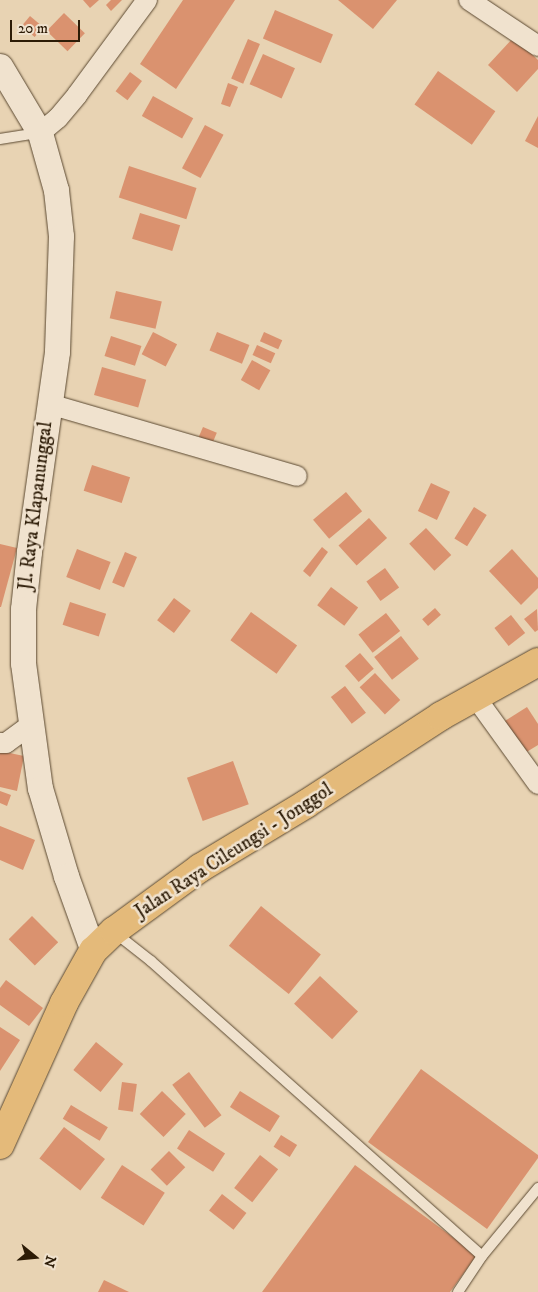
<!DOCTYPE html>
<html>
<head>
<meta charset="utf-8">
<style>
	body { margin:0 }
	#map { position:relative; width:538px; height:1292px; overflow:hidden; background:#e8d3b3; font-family:"IM FELL DW Pica",serif }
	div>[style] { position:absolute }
	.building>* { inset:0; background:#da926f; transform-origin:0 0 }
	.roads { filter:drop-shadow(0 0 1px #5b4931) drop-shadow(0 0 1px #5b4931) }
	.service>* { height:10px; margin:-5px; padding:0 5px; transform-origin:5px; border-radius:5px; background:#f0e2ce }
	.minor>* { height:20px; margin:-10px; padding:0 10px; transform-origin:10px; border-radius:10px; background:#f0e2ce }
	.tertiary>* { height:25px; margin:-12.5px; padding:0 12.5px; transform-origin:12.5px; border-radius:12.5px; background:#f0e2ce }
	.primary>* { height:28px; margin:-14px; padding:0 14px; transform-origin:14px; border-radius:14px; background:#e4ba7a }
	span { translate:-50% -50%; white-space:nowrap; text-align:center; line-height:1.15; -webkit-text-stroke:5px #f0e2ce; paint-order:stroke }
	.street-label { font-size:19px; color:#2c1b06 }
	.north { position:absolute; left:10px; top:1232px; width:50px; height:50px; -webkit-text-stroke:4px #f0e2ce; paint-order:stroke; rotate:107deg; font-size:14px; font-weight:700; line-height:20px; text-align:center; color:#2c1b06 }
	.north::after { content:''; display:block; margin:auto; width:18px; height:22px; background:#2c1b06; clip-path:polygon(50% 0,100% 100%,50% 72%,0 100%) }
	.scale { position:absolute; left:10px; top:20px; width:70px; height:22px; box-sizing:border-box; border:2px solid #2c1b06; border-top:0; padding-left:6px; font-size:15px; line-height:18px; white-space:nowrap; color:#2c1b06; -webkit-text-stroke:4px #f0e2ce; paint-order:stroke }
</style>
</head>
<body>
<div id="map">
	<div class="building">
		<i style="clip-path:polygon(83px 0,99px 0,90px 8px)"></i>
		<i style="clip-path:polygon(111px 0,122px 0,111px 11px,106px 5px)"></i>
		<i style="clip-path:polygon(183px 0,235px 0,176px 89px,140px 64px)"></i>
		<i style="clip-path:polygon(338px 0,397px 0,373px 29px)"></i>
		<i style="left:275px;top:10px;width:63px;height:31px;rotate:23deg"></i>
		<i style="left:64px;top:13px;width:29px;height:25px;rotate:44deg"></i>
		<i style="left:30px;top:16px;width:17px;height:13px;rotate:40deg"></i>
		<i style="clip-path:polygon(514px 37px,538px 60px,538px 69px,517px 92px,488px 65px)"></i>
		<i style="left:248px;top:39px;width:13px;height:43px;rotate:23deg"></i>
		<i style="left:263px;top:54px;width:35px;height:33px;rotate:24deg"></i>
		<i style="left:438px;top:71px;width:70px;height:41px;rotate:35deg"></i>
		<i style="left:130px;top:72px;width:15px;height:24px;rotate:37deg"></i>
		<i style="clip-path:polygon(228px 83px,238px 87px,230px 107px,221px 104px)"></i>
		<i style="left:153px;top:96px;width:46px;height:23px;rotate:29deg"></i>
		<i style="clip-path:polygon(538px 116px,538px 148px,525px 141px)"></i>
		<i style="left:205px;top:125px;width:21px;height:49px;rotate:28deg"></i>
		<i style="left:129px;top:166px;width:71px;height:33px;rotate:18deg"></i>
		<i style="left:140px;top:213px;width:42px;height:27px;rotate:17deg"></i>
		<i style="left:116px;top:291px;width:47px;height:28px;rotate:13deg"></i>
		<i style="left:153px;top:332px;width:27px;height:25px;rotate:27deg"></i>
		<i style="left:217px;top:332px;width:35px;height:20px;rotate:22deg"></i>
		<i style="left:264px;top:332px;width:20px;height:10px;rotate:24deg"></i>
		<i style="left:111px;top:336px;width:32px;height:21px;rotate:18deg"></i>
		<i style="left:257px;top:345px;width:20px;height:11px;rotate:24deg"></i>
		<i style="left:252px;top:360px;width:21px;height:23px;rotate:29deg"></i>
		<i style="left:102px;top:367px;width:46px;height:29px;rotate:16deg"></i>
		<i style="left:203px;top:427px;width:15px;height:12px;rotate:23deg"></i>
		<i style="left:92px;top:465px;width:40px;height:27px;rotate:18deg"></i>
		<i style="left:431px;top:483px;width:21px;height:31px;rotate:25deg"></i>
		<i style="left:346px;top:492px;width:25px;height:43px;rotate:50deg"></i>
		<i style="left:474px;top:507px;width:15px;height:37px;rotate:32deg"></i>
		<i style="left:369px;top:518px;width:27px;height:41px;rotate:48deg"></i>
		<i style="left:426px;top:528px;width:37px;height:23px;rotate:47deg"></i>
		<i style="clip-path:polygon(0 544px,17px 548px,1px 607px,0 607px)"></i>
		<i style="clip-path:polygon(322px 547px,328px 552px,310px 577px,303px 571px)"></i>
		<i style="left:77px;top:549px;width:36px;height:30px;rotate:21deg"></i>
		<i style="clip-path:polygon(512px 549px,538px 578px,538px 588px,521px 605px,489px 571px)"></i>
		<i style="left:125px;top:552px;width:13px;height:33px;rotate:23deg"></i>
		<i style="left:385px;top:568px;width:24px;height:23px;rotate:54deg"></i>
		<i style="left:331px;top:587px;width:34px;height:23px;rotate:37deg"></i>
		<i style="left:174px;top:598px;width:21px;height:28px;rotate:37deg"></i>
		<i style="left:70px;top:602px;width:38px;height:24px;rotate:18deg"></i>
		<i style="left:435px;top:608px;width:9px;height:17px;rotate:49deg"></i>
		<i style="clip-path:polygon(537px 609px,538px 630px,535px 632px,524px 619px)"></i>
		<i style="left:251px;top:612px;width:57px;height:35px;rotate:36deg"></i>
		<i style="left:386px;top:613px;width:23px;height:35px;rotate:52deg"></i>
		<i style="left:511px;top:615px;width:23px;height:21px;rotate:52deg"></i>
		<i style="left:401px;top:636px;width:29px;height:34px;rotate:52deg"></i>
		<i style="left:360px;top:653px;width:21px;height:20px;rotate:49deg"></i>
		<i style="left:375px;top:673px;width:37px;height:21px;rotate:47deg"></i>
		<i style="left:345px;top:686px;width:34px;height:18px;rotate:52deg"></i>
		<i style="clip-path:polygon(527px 707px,538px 724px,538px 745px,520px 756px,500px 724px)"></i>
		<i style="clip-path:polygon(0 751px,24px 756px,17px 791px,0 787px)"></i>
		<i style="left:233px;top:761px;width:46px;height:49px;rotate:70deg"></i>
		<i style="clip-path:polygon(0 791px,11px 795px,7px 806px,0 803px)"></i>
		<i style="clip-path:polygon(0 826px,35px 840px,23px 870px,0 860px)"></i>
		<i style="left:261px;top:906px;width:77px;height:51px;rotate:39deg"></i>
		<i style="left:32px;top:916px;width:37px;height:33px;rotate:45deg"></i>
		<i style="left:320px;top:976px;width:52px;height:38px;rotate:43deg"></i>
		<i style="clip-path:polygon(6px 980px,43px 1008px,29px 1026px,0 1005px,0 988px)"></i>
		<i style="clip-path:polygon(0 1027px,20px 1040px,0 1071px)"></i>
		<i style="left:96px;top:1042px;width:35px;height:36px;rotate:39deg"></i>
		<i style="clip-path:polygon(421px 1069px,538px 1155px,538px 1158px,487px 1229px,368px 1142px)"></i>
		<i style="left:189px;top:1072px;width:54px;height:21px;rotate:53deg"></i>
		<i style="left:122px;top:1082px;width:15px;height:28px;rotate:8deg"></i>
		<i style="left:162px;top:1091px;width:33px;height:32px;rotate:44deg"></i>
		<i style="left:240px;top:1091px;width:47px;height:19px;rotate:32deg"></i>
		<i style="left:71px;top:1105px;width:43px;height:16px;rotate:31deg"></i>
		<i style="left:64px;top:1127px;width:52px;height:40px;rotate:38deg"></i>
		<i style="left:189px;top:1130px;width:43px;height:22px;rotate:33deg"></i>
		<i style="left:281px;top:1135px;width:19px;height:14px;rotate:32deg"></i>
		<i style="left:169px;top:1151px;width:23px;height:26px;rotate:45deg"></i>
		<i style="left:260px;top:1155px;width:23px;height:42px;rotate:38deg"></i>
		<i style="left:122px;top:1165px;width:51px;height:39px;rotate:33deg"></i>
		<i style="clip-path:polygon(355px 1165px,477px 1255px,450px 1292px,262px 1292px)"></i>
		<i style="left:222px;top:1194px;width:31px;height:21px;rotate:38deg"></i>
		<i style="clip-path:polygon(104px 1280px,129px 1292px,98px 1292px)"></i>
	</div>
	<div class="roads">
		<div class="service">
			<i style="left:0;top:139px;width:39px;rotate:-9deg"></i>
			<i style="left:114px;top:932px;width:47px;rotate:38.1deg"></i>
			<i style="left:151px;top:961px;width:443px;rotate:41.7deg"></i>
			<i style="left:458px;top:1292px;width:43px;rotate:-56.3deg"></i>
			<i style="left:482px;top:1256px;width:88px;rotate:-50.5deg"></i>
		</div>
		<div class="minor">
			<i style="left:469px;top:0;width:83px;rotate:33.7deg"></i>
			<i style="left:40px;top:133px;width:23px;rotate:-40deg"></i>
			<i style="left:58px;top:118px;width:30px;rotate:-50deg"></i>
			<i style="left:77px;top:95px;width:118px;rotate:-53.6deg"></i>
			<i style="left:49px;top:404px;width:258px;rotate:16.2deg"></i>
			<i style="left:476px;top:698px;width:106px;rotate:54.2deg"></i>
			<i style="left:0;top:743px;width:6px"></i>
			<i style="left:6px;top:743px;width:32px;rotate:-36deg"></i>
		</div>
		<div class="tertiary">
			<i style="left:0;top:66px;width:78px;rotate:59.2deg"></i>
			<i style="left:40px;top:133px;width:59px;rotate:74.3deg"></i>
			<i style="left:56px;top:190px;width:46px;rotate:83.8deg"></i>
			<i style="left:61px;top:236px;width:116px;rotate:92deg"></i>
			<i style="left:57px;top:352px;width:202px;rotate:98deg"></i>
			<i style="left:29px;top:552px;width:57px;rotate:96deg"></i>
			<i style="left:23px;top:609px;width:54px;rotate:90deg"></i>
			<i style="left:23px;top:663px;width:126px;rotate:82.3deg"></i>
			<i style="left:40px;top:788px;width:92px;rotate:73.5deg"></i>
			<i style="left:66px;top:876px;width:80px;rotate:70.2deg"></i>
		</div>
		<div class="primary">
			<i style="left:0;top:1145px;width:156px;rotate:-65.7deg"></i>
			<i style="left:64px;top:1003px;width:60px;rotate:-60.9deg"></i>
			<i style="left:93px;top:951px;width:29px;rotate:-44deg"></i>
			<i style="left:114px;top:931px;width:107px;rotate:-36.2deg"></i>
			<i style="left:200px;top:868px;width:124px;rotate:-31.1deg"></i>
			<i style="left:306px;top:804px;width:161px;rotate:-33.1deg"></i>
			<i style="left:441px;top:716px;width:111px;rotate:-29.1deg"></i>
		</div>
	</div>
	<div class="street-label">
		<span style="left:36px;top:506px;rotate:-83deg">Jl. Raya Klapanunggal</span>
		<span style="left:234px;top:851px;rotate:-33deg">Jalan Raya Cileungsi - Jonggol</span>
	</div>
	<div class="north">N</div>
	<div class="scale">20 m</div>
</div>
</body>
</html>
